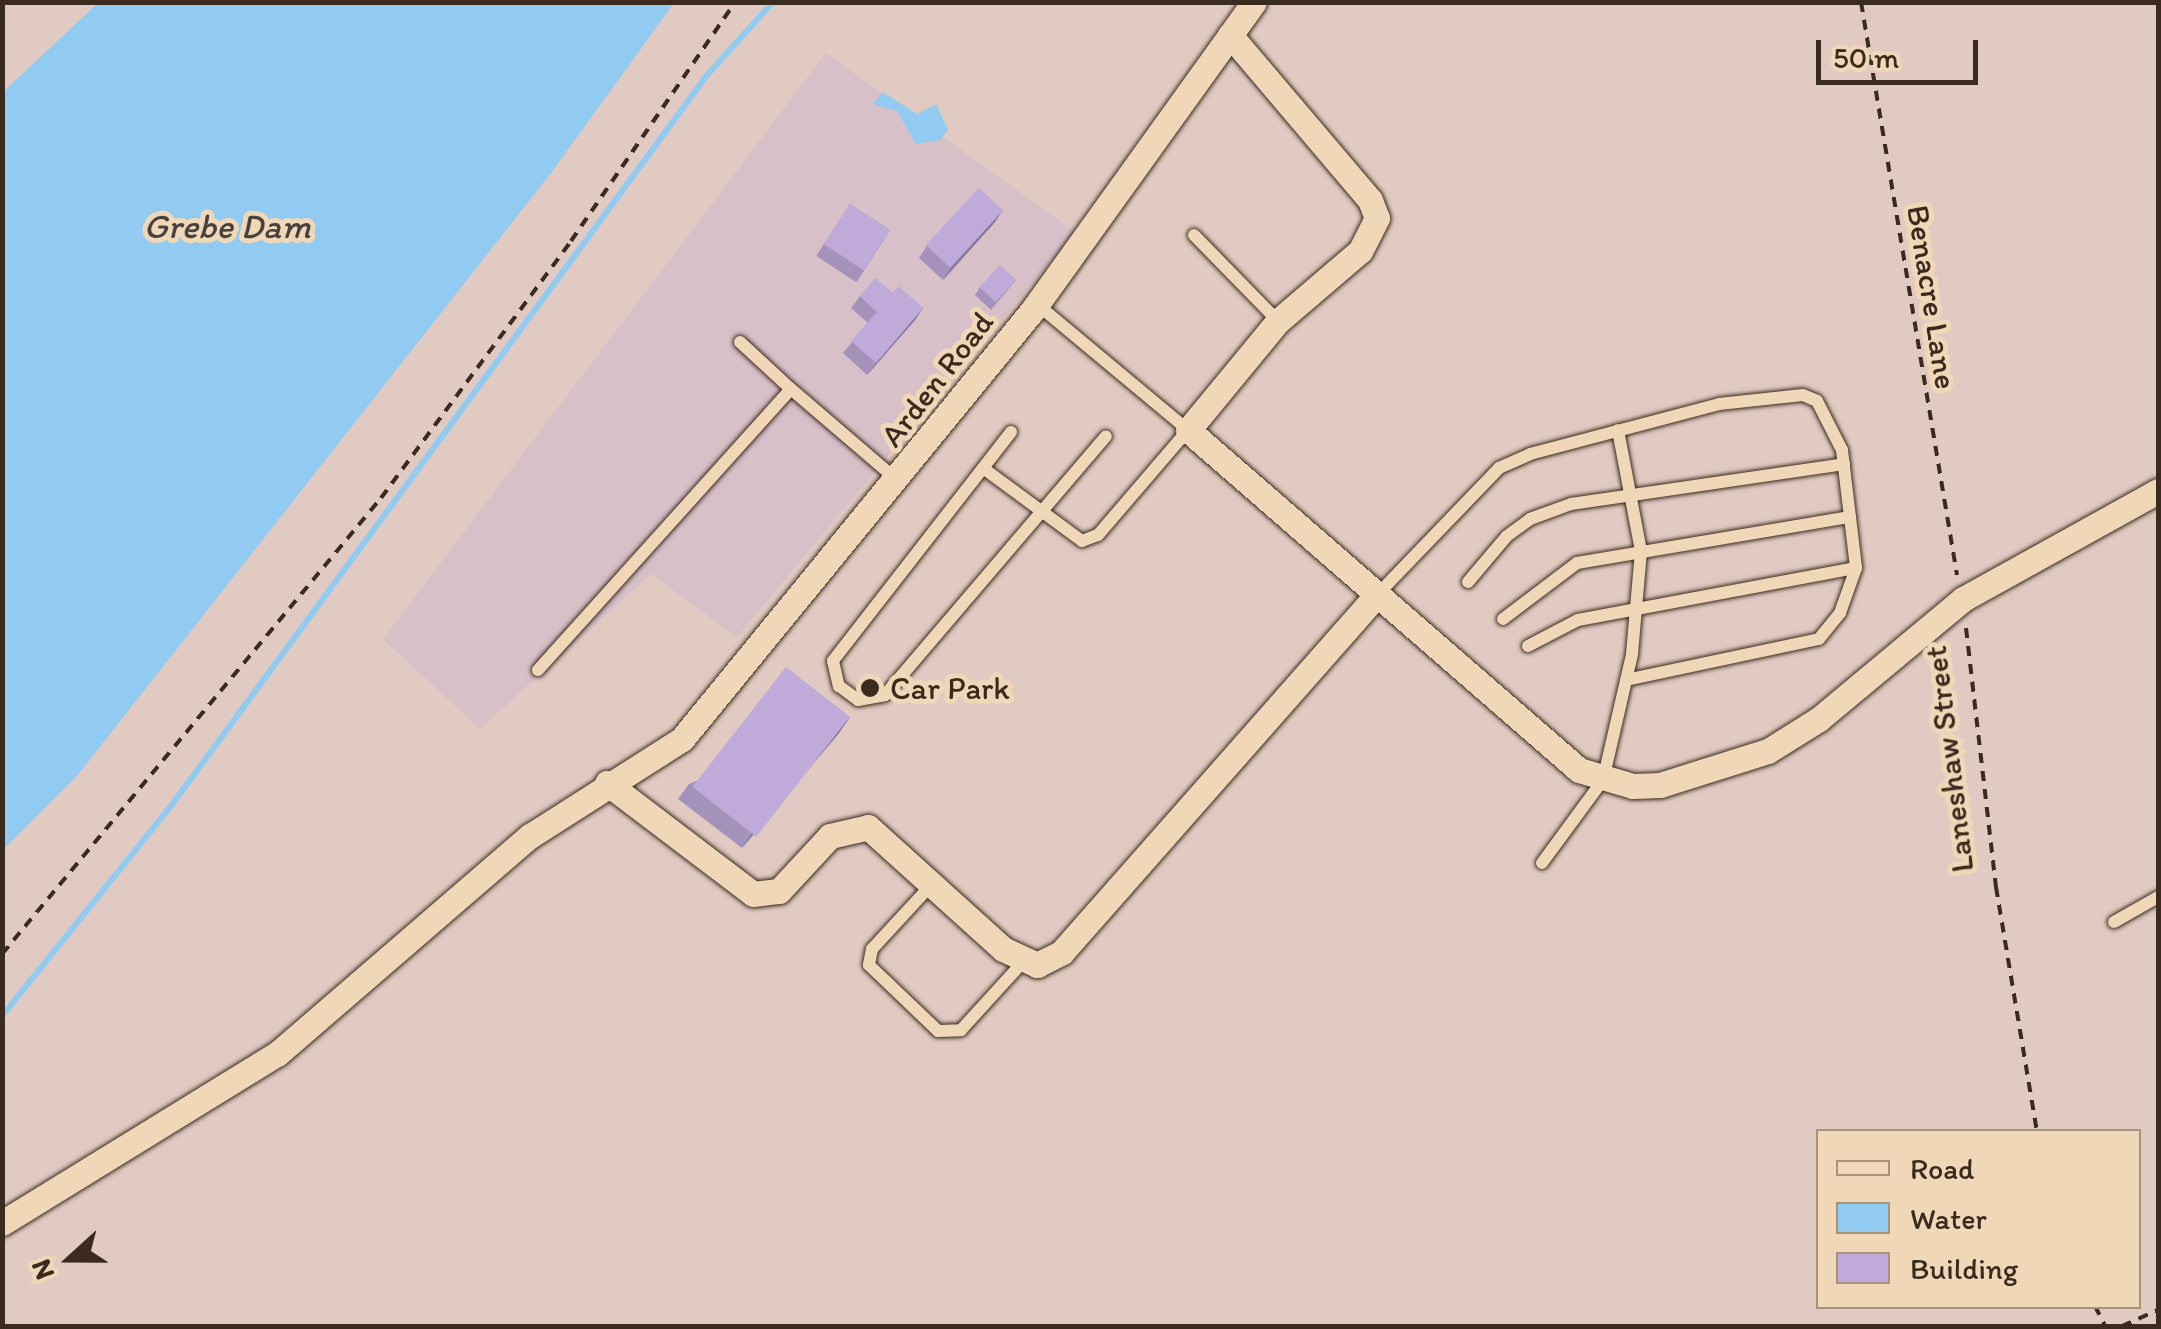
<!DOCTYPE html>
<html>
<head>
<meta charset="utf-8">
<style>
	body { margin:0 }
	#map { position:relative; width:2161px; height:1329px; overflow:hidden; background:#e1cac1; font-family:Itim,sans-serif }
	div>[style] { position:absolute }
	.built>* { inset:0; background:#d7c0c8 }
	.water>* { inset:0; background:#92cbf1 }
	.stream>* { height:6px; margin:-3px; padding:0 3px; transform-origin:3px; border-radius:3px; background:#92cbf1 }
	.path>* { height:4px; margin-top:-2px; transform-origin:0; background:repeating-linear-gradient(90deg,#3b2a1e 0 10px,transparent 0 18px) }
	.roads { filter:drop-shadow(0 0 2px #3b2a1e) drop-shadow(0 0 2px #3b2a1e) }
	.lane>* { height:12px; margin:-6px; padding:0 6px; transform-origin:6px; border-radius:6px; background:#efd7b7 }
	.street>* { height:25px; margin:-12.5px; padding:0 12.5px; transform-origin:12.5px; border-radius:12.5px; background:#efd7b7 }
	.wall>* { inset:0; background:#a492bb; transform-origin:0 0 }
	.shaded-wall>* { inset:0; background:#867798 }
	.building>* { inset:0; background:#bfaad9; transform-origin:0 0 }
	.dots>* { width:28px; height:28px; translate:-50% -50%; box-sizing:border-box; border:5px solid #efd7b7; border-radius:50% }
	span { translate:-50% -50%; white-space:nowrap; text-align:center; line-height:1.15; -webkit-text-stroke:10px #efd7b7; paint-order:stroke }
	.street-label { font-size:32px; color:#3b2a1e }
	.poi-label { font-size:32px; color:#3b2a1e }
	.left { translate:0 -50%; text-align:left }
	.water-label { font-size:35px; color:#48423e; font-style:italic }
	.frame { position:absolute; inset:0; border:5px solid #3b2a1e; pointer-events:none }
	.legend { position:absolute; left:1816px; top:1129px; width:325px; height:180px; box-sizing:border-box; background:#efd7b7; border:2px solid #a7927a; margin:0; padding:12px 18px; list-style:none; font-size:30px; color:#3b2a1e }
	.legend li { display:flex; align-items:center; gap:20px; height:50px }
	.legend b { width:50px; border:2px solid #a7927a }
	.north { position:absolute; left:20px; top:1209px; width:100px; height:100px; -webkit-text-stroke:8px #efd7b7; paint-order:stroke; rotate:249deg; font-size:28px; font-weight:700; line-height:40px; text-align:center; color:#3b2a1e }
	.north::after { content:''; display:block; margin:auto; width:35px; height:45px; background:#3b2a1e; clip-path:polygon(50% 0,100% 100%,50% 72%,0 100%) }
	.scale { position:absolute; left:1816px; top:40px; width:162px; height:45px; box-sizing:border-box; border:5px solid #3b2a1e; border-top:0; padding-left:12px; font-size:30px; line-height:35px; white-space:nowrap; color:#3b2a1e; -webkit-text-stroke:8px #efd7b7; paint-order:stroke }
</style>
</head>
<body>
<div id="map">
	<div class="built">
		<i style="clip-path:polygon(826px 53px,1075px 232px,737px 637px,651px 574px,480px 729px,383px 639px)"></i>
	</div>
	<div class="water">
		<i style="clip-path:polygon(98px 3px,674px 3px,551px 173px,77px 776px,3px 850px,3px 92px)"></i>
		<i style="clip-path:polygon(883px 92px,917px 114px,936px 104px,948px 130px,940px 140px,916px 144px,897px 111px,873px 104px)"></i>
	</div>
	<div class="stream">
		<i style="left:2px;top:1016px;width:270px;rotate:-51.2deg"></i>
		<i style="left:171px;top:806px;width:908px;rotate:-53.74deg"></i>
		<i style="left:708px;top:74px;width:97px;rotate:-47.9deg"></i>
	</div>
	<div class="path">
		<i style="left:1861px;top:2px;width:581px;rotate:80.49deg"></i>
		<i style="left:1966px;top:628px;width:261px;rotate:83.4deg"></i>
		<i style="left:1996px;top:887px;width:248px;rotate:80.5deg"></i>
		<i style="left:2px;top:954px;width:593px;rotate:-50.27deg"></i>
		<i style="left:381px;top:498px;width:320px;rotate:-53.5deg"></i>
		<i style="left:571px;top:241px;width:290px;rotate:-55.5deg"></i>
		<i style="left:2095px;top:1306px;width:22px;rotate:63deg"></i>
		<i style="left:2122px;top:1326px;width:39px;rotate:-24deg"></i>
	</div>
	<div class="roads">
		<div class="lane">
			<i style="left:1194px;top:235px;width:120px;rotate:45.7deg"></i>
			<i style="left:740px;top:342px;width:69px;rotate:42.7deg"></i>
			<i style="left:1011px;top:432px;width:290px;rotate:127.9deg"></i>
			<i style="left:833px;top:661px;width:26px;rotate:77deg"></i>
			<i style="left:839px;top:686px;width:24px;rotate:36deg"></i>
			<i style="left:858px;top:700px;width:27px;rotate:-10deg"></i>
			<i style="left:885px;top:695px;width:340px;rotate:-49.5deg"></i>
			<i style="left:983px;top:468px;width:123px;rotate:36.4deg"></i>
			<i style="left:1082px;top:541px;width:17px;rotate:-21deg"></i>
			<i style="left:1098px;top:535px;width:138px;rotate:-49.4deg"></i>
			<i style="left:1188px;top:430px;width:197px;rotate:-140.2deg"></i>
			<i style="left:1468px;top:582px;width:60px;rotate:-49.7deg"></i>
			<i style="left:1507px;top:536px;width:29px;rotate:-36deg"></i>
			<i style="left:1530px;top:519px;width:44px;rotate:-20.1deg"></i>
			<i style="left:1571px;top:504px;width:276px;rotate:-8.3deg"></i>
			<i style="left:1376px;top:596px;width:178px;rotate:-46.1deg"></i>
			<i style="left:1499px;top:468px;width:34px;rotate:-24deg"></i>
			<i style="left:1530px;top:454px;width:196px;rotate:-14.8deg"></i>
			<i style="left:1719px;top:404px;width:84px;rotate:-6.1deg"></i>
			<i style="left:1803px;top:395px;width:15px;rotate:23deg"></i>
			<i style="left:1817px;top:401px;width:55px;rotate:63deg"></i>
			<i style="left:1842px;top:450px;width:119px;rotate:83.2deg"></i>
			<i style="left:1856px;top:568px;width:48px;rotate:109.6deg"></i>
			<i style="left:1840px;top:613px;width:33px;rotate:129deg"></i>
			<i style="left:1819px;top:639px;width:197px;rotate:168deg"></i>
			<i style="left:1503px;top:619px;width:93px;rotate:-37.1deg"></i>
			<i style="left:1577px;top:563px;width:277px;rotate:-9.6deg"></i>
			<i style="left:1528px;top:646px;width:56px;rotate:-27.5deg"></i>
			<i style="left:1578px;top:620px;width:283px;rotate:-10.6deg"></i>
			<i style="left:538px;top:670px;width:378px;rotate:-48deg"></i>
			<i style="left:791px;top:389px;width:138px;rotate:40.6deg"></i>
			<i style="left:1542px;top:863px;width:103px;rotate:-53.7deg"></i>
			<i style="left:1603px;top:780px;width:129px;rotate:-77deg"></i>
			<i style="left:1632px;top:654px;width:103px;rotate:-85deg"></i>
			<i style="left:1641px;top:551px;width:123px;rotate:-100.8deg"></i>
			<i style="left:933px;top:883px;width:90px;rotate:132.7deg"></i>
			<i style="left:872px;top:949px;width:16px;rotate:101deg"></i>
			<i style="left:869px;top:965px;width:95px;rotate:43.7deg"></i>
			<i style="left:938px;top:1031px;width:23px;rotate:-2deg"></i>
			<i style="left:961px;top:1030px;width:91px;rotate:-47.7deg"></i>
			<i style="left:2114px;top:922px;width:51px;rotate:-29.6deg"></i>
		</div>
		<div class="street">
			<i style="left:1230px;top:35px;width:216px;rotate:49.7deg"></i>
			<i style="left:1370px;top:200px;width:19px;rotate:69deg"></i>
			<i style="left:1377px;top:218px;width:37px;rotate:117deg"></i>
			<i style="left:1360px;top:251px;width:108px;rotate:139.5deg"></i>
			<i style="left:1278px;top:321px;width:141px;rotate:129.5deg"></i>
			<i style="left:1188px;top:430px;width:518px;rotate:41.01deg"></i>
			<i style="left:1579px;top:770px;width:56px;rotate:16.5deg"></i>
			<i style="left:1633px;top:786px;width:27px;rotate:-2deg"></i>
			<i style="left:1660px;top:785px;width:113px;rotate:-17.5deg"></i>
			<i style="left:1768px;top:751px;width:60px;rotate:-32.1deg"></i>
			<i style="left:1819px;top:719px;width:187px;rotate:-39.8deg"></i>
			<i style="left:1963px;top:599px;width:223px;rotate:-29deg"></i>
			<i style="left:607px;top:783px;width:183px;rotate:37.2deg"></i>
			<i style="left:753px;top:894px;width:26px;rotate:-7deg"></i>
			<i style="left:779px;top:891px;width:75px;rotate:-47.2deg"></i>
			<i style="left:830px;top:836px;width:39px;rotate:-13deg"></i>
			<i style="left:868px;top:827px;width:182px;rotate:42.1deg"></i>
			<i style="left:1003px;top:949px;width:38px;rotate:25deg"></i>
			<i style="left:1037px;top:965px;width:28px;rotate:-27deg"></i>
			<i style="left:1062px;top:952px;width:475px;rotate:-48.6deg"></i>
			<i style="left:2px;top:1223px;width:323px;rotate:-31.6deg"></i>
			<i style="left:277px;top:1054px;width:334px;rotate:-40.8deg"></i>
			<i style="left:530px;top:836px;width:180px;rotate:-32.5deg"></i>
			<i style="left:682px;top:739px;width:553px;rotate:-50.73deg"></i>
			<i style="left:1032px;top:311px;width:380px;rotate:-54.3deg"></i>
		</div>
	</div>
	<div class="wall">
		<i style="left:850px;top:204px;width:48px;height:62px;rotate:33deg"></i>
		<i style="clip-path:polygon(1003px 210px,995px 222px,943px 280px,919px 258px,927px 246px)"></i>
		<i style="clip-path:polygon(1016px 280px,991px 310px,975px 295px,980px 287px)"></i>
		<i style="clip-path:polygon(893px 293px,923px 308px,915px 320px,867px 375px,843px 353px,868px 323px,851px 308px,860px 296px)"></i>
		<i style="clip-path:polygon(850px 717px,839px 733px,742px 848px,678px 799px,689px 784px)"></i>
	</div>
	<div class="shaded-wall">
		<i style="clip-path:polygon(1003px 210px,995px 222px,943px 280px,951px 268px)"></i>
		<i style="clip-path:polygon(923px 308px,915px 320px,867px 375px,876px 363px)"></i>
		<i style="clip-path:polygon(850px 717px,839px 733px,742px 848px,753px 832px)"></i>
	</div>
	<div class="building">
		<i style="left:979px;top:188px;width:33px;height:78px;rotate:43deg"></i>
		<i style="left:850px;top:204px;width:48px;height:48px;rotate:33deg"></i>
		<i style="left:1000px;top:265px;width:22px;height:30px;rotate:43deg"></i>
		<i style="clip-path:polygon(875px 278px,893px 293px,899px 286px,923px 308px,876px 363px,851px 341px,877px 312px,860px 296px)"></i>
		<i style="left:786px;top:667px;width:81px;height:152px;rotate:38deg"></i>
	</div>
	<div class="dots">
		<i style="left:870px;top:688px;background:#3b2a1e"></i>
	</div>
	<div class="street-label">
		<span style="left:1932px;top:297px;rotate:81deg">Benacre Lane</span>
		<span style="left:937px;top:379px;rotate:-52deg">Arden Road</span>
		<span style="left:1949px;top:759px;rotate:-97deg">Laneshaw Street</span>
	</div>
	<div class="poi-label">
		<span class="left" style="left:890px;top:688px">Car Park</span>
	</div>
	<div class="water-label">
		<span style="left:227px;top:226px">Grebe Dam</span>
	</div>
	<div class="frame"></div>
	<ul class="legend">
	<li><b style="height:12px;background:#efd7b7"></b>Road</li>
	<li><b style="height:28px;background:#92cbf1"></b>Water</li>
	<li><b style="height:28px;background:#bfaad9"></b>Building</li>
	</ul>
	<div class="north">N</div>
	<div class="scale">50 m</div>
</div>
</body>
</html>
